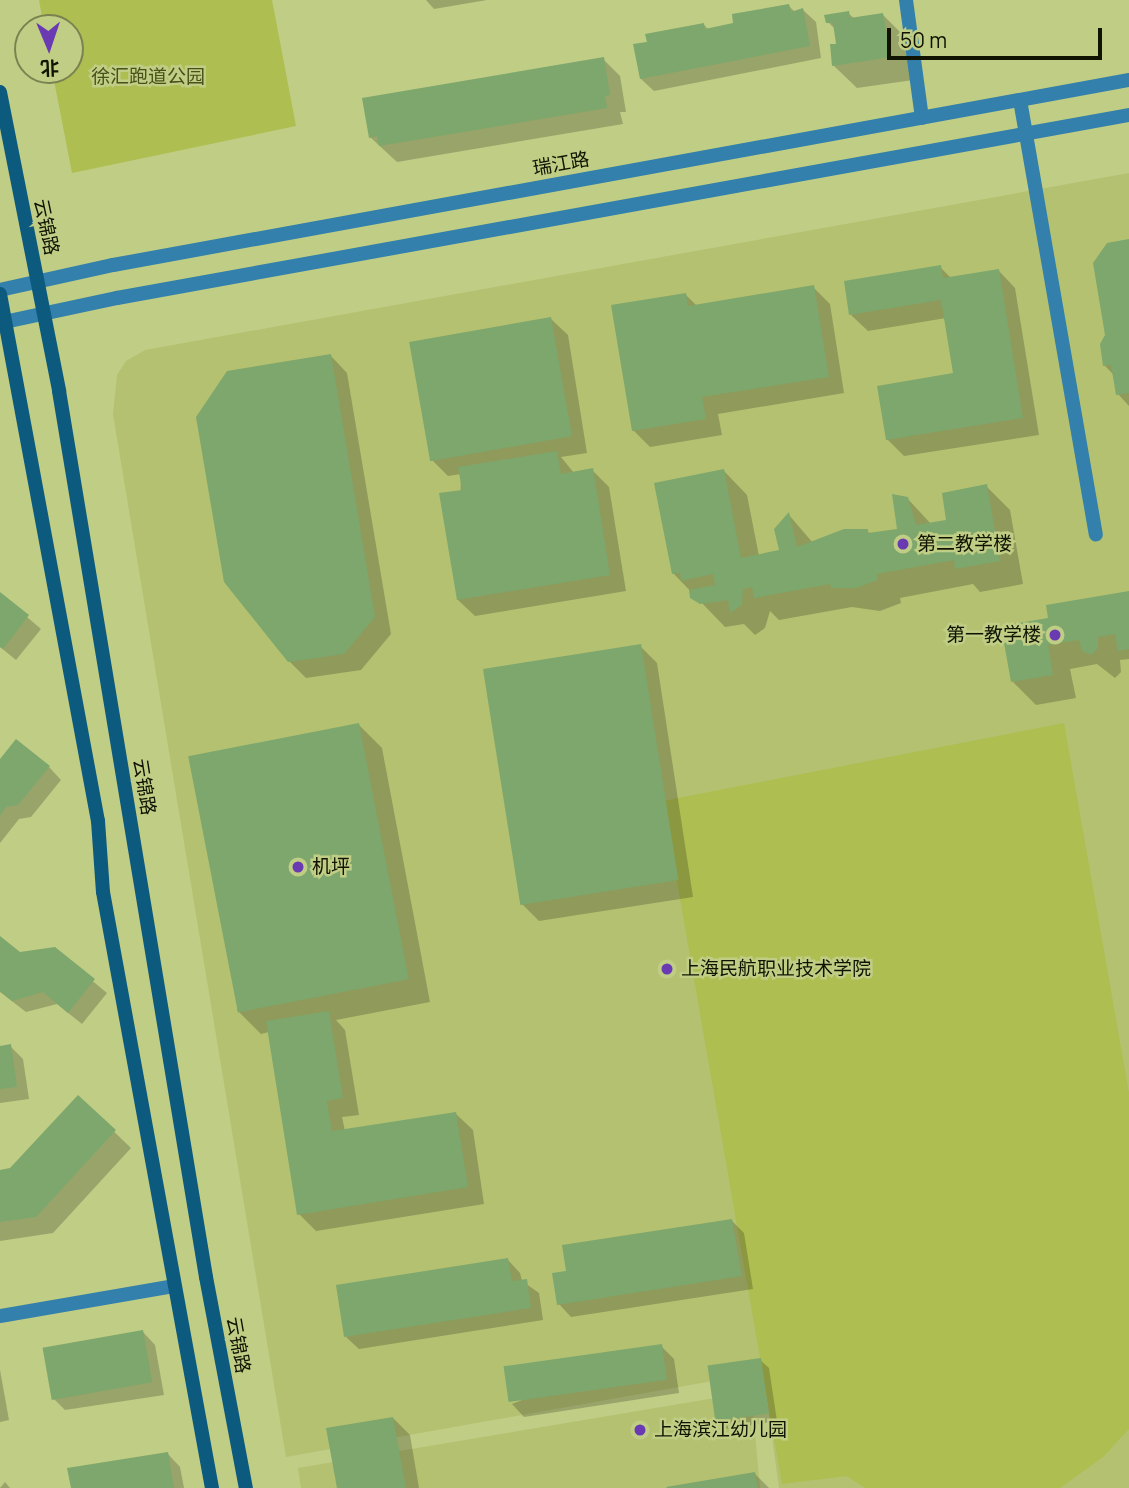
<!DOCTYPE html>
<html>
<head>
<meta charset="utf-8">
<style>
	body { margin:0 }
	#map { position:relative; width:1129px; height:1488px; overflow:hidden; background:#c0cd85; font-family:Manrope,"Noto Sans SC",sans-serif }
	div>[style] { position:absolute }
	.built>* { inset:0; background:#b4c171 }
	.green>* { inset:0; background:#aebe50 }
	.shadow>* { inset:0; background:#0003 }
	.building>* { inset:0; background:#7da76c; transform-origin:0 0 }
	.service>* { height:14px; margin:-7px; padding:0 7px; transform-origin:7px; border-radius:7px; background:#3280ab }
	.minor>* { height:14px; margin:-7px; padding:0 7px; transform-origin:7px; border-radius:7px; background:#3280ab }
	.tertiary>* { height:14px; margin:-7px; padding:0 7px; transform-origin:7px; border-radius:7px; background:#3280ab }
	.secondary>* { height:14px; margin:-7px; padding:0 7px; transform-origin:7px; border-radius:7px; background:#0d5a7f }
	.dots>* { width:19px; height:19px; translate:-50% -50%; box-sizing:border-box; border:4px solid #c0cd85; border-radius:50% }
	span { translate:-50% -50%; white-space:nowrap; text-align:center; line-height:1.15; -webkit-text-stroke:5px #c0cd85; paint-order:stroke }
	.park-label { font-size:19px; color:#49511a }
	.street-label { font-size:19px; color:#101300 }
	.poi-label { font-size:19px; color:#101300 }
	.left { translate:0 -50%; text-align:left }
	.right { translate:-100% -50%; text-align:right }
	.north { position:absolute; left:14px; top:14px; width:70px; height:70px; box-sizing:border-box; background:#c0cd85; border:2px solid #7a8350; border-radius:50%; rotate:178deg; font-size:19px; font-weight:700; line-height:28px; text-align:center; color:#101300 }
	.north::after { content:''; display:block; margin:auto; width:24px; height:32px; background:#693ab2; clip-path:polygon(50% 0,100% 100%,50% 72%,0 100%) }
	.scale { position:absolute; left:887px; top:28px; width:215px; height:32px; box-sizing:border-box; border:4px solid #101300; border-top:0; padding-left:9px; font-size:21px; line-height:24px; white-space:nowrap; color:#101300; -webkit-text-stroke:5px #c0cd85; paint-order:stroke }
</style>
</head>
<body>
<div id="map">
	<div class="built">
		<i style="clip-path:polygon(1129px 173px,1129px 1488px,779px 1488px,763px 1372px,286px 1457px,113px 414px,117px 375px,126px 361px,145px 350px)"></i>
		<i style="clip-path:polygon(751px 1392px,760px 1488px,301px 1488px,298px 1468px)"></i>
	</div>
	<div class="green">
		<i style="clip-path:polygon(39px 0,272px 0,296px 126px,72px 173px,52px 70px,70px 70px,70px 28px,44px 28px)"></i>
		<i style="clip-path:polygon(1064px 723px,1129px 1093px,1129px 1429px,1103px 1457px,1060px 1488px,865px 1488px,847px 1476px,782px 1484px,663px 801px)"></i>
	</div>
	<div class="shadow">
		<i style="clip-path:polygon(426px 0,487px 0,434px 9px)"></i>
		<i style="clip-path:polygon(789px 6px,795px 12px,803px 10px,816px 22px,821px 58px,654px 91px,641px 79px,649px 43px,704px 25px,709px 30px,735px 25px)"></i>
		<i style="clip-path:polygon(848px 13px,855px 19px,883px 15px,906px 38px,913px 80px,857px 88px,833px 65px,838px 45px,836px 30px,828px 22px)"></i>
		<i style="clip-path:polygon(603px 59px,620px 76px,626px 112px,620px 112px,623px 124px,397px 162px,370px 137px)"></i>
		<i style="clip-path:polygon(1129px 241px,1129px 406px,1118px 394px,1114px 375px,1105px 366px)"></i>
		<i style="clip-path:polygon(940px 267px,952px 279px,999px 271px,1015px 288px,1039px 435px,904px 456px,887px 439px,955px 375px,946px 318px,868px 331px,851px 315px)"></i>
		<i style="clip-path:polygon(813px 287px,830px 304px,844px 393px,718px 414px,722px 435px,650px 447px,633px 430px,685px 294px,697px 306px)"></i>
		<i style="clip-path:polygon(551px 319px,568px 335px,587px 453px,561px 457px,574px 473px,592px 470px,609px 487px,626px 591px,475px 616px,458px 600px,461px 474px,448px 476px,431px 459px)"></i>
		<i style="clip-path:polygon(331px 356px,347px 373px,391px 634px,361px 670px,306px 678px,289px 661px)"></i>
		<i style="clip-path:polygon(724px 471px,747px 495px,759px 556px,781px 552px,789px 515px,813px 543px,867px 531px,871px 534px,899px 530px,907px 498px,931px 524px,948px 521px,986px 486px,1010px 510px,1023px 584px,980px 592px,973px 584px,900px 598px,901px 603px,880px 611px,852px 607px,779px 620px,770px 611px,765px 628px,755px 635px,744px 624px,725px 627px,673px 573px)"></i>
		<i style="clip-path:polygon(1129px 592px,1129px 659px,1120px 660px,1121px 672px,1115px 678px,1097px 664px,1070px 669px,1076px 698px,1036px 705px,1013px 682px,1050px 619px)"></i>
		<i style="clip-path:polygon(0 594px,41px 629px,16px 660px,0 647px)"></i>
		<i style="clip-path:polygon(640px 646px,657px 663px,693px 897px,539px 921px,522px 904px)"></i>
		<i style="clip-path:polygon(359px 725px,382px 748px,430px 1002px,336px 1020px,345px 1030px,359px 1115px,342px 1117px,345px 1131px,456px 1114px,473px 1130px,484px 1204px,316px 1231px,299px 1214px,269px 1032px,261px 1034px,237px 1010px)"></i>
		<i style="clip-path:polygon(0 762px,49px 767px,61px 780px,31px 817px,19px 819px,0 843px)"></i>
		<i style="clip-path:polygon(0 938px,20px 954px,54px 949px,107px 993px,82px 1024px,57px 1004px,26px 1012px,0 992px)"></i>
		<i style="clip-path:polygon(10px 1046px,23px 1059px,29px 1099px,0 1103px,0 1048px)"></i>
		<i style="clip-path:polygon(78px 1097px,131px 1148px,53px 1233px,0 1241px,0 1171px,11px 1170px)"></i>
		<i style="clip-path:polygon(732px 1221px,744px 1233px,753px 1289px,571px 1317px,559px 1304px)"></i>
		<i style="clip-path:polygon(508px 1260px,520px 1273px,522px 1281px,539px 1293px,543px 1320px,359px 1349px,346px 1337px)"></i>
		<i style="clip-path:polygon(143px 1332px,155px 1345px,164px 1395px,65px 1410px,53px 1398px)"></i>
		<i style="clip-path:polygon(661px 1346px,674px 1359px,679px 1393px,524px 1417px,512px 1404px)"></i>
		<i style="clip-path:polygon(760px 1360px,769px 1368px,777px 1421px,727px 1429px,718px 1420px)"></i>
		<i style="clip-path:polygon(0 1370px,9px 1420px,0 1422px)"></i>
		<i style="clip-path:polygon(393px 1418px,410px 1435px,419px 1488px,338px 1488px)"></i>
		<i style="clip-path:polygon(168px 1454px,180px 1467px,184px 1488px,72px 1488px)"></i>
		<i style="clip-path:polygon(754px 1473px,769px 1488px,668px 1488px)"></i>
		<i style="clip-path:polygon(5px 1482px,10px 1488px,0 1488px)"></i>
	</div>
	<div class="building">
		<i style="clip-path:polygon(789px 4px,791px 12px,803px 8px,810px 46px,640px 79px,633px 44px,647px 42px,645px 34px,704px 23px,705px 29px,733px 23px,732px 14px)"></i>
		<i style="clip-path:polygon(849px 11px,850px 18px,883px 13px,891px 57px,832px 66px,830px 44px,836px 44px,833px 23px,826px 23px,824px 15px)"></i>
		<i style="clip-path:polygon(604px 57px,610px 95px,605px 96px,607px 108px,379px 146px,377px 136px,369px 138px,362px 98px)"></i>
		<i style="clip-path:polygon(1129px 239px,1129px 393px,1116px 395px,1111px 365px,1103px 366px,1100px 344px,1105px 335px,1093px 263px,1107px 243px)"></i>
		<i style="clip-path:polygon(941px 265px,943px 278px,999px 269px,1023px 418px,886px 440px,877px 386px,953px 373px,941px 300px,849px 315px,844px 281px)"></i>
		<i style="clip-path:polygon(814px 285px,829px 377px,702px 397px,706px 419px,632px 431px,611px 305px,686px 293px,688px 306px)"></i>
		<i style="left:551px;top:317px;width:121px;height:144px;rotate:80deg"></i>
		<i style="clip-path:polygon(331px 354px,375px 617px,344px 654px,288px 662px,224px 582px,196px 417px,227px 371px)"></i>
		<i style="clip-path:polygon(557px 451px,561px 474px,593px 468px,610px 575px,457px 600px,439px 493px,462px 490px,458px 467px)"></i>
		<i style="clip-path:polygon(724px 469px,741px 558px,779px 550px,774px 529px,789px 512px,797px 547px,844px 529px,868px 529px,868px 533px,897px 529px,892px 494px,908px 497px,916px 525px,946px 520px,942px 493px,987px 484px,1000px 561px,955px 569px,954px 560px,877px 574px,878px 580px,856px 588px,831px 588px,830px 584px,754px 598px,752px 587px,743px 589px,742px 605px,730px 613px,728px 600px,700px 604px,690px 598px,689px 590px,715px 585px,713px 574px,681px 581px,680px 573px,672px 574px,654px 483px)"></i>
		<i style="clip-path:polygon(1129px 591px,1129px 649px,1118px 651px,1115px 634px,1098px 637px,1098px 648px,1091px 655px,1082px 651px,1079px 640px,1048px 645px,1053px 675px,1011px 682px,1001px 626px,1048px 618px,1046px 605px)"></i>
		<i style="clip-path:polygon(0 592px,29px 615px,3px 649px,0 647px)"></i>
		<i style="left:641px;top:644px;width:239px;height:160px;rotate:81deg"></i>
		<i style="left:359px;top:723px;width:261px;height:174px;rotate:79deg"></i>
		<i style="clip-path:polygon(16px 739px,50px 766px,18px 805px,6px 807px,0 816px,0 759px)"></i>
		<i style="clip-path:polygon(0 936px,20px 952px,55px 947px,95px 979px,68px 1013px,43px 992px,12px 1001px,0 991px)"></i>
		<i style="clip-path:polygon(329px 1011px,343px 1098px,327px 1101px,332px 1131px,456px 1112px,468px 1187px,297px 1215px,266px 1021px)"></i>
		<i style="clip-path:polygon(11px 1044px,17px 1087px,0 1089px,0 1046px)"></i>
		<i style="clip-path:polygon(78px 1095px,116px 1130px,36px 1217px,0 1222px,0 1170px,10px 1168px)"></i>
		<i style="clip-path:polygon(732px 1219px,742px 1276px,557px 1305px,552px 1273px,566px 1271px,562px 1245px)"></i>
		<i style="clip-path:polygon(508px 1258px,512px 1281px,527px 1279px,531px 1308px,344px 1337px,336px 1285px)"></i>
		<i style="left:143px;top:1330px;width:53px;height:102px;rotate:80deg"></i>
		<i style="left:662px;top:1344px;width:36px;height:160px;rotate:82deg"></i>
		<i style="left:761px;top:1358px;width:56px;height:54px;rotate:82deg"></i>
		<i style="clip-path:polygon(393px 1417px,406px 1488px,337px 1488px,326px 1428px)"></i>
		<i style="clip-path:polygon(168px 1452px,174px 1488px,71px 1488px,67px 1468px)"></i>
		<i style="clip-path:polygon(755px 1472px,758px 1488px,667px 1488px,666px 1487px)"></i>
	</div>
	<div class="service">
		<i style="left:1020px;top:100px;width:441px;rotate:80.1deg"></i>
	</div>
	<div class="minor">
		<i style="left:906px;top:0;width:119px;rotate:82.3deg"></i>
		<i style="left:0;top:1316px;width:176px;rotate:-9.8deg"></i>
	</div>
	<div class="tertiary">
		<i style="left:0;top:290px;width:116px;rotate:-12.5deg"></i>
		<i style="left:113px;top:265px;width:1033px;rotate:-10.32deg"></i>
		<i style="left:0;top:323px;width:120px;rotate:-12.1deg"></i>
		<i style="left:117px;top:298px;width:1028px;rotate:-10.25deg"></i>
	</div>
	<div class="secondary">
		<i style="left:0;top:92px;width:305px;rotate:78.8deg"></i>
		<i style="left:59px;top:391px;width:898px;rotate:80.58deg"></i>
		<i style="left:206px;top:1277px;width:215px;rotate:79.3deg"></i>
		<i style="left:0;top:294px;width:536px;rotate:79.47deg"></i>
		<i style="left:98px;top:821px;width:71px;rotate:86deg"></i>
		<i style="left:103px;top:892px;width:606px;rotate:79.64deg"></i>
	</div>
	<div class="dots">
		<i style="left:903px;top:544px;background:#693ab2"></i>
		<i style="left:1055px;top:635px;background:#693ab2"></i>
		<i style="left:298px;top:867px;background:#693ab2"></i>
		<i style="left:667px;top:969px;background:#693ab2"></i>
		<i style="left:640px;top:1430px;background:#693ab2"></i>
	</div>
	<div class="park-label">
		<span style="left:148px;top:77px">徐汇跑道公园</span>
	</div>
	<div class="street-label">
		<span style="left:561px;top:164px;rotate:-10deg">瑞江路</span>
		<span style="left:46px;top:227px;rotate:78deg">云锦路</span>
		<span style="left:144px;top:787px;rotate:81deg">云锦路</span>
		<span style="left:238px;top:1345px;rotate:80deg">云锦路</span>
	</div>
	<div class="poi-label">
		<span class="left" style="left:917px;top:544px">第二教学楼</span>
		<span class="right" style="left:1041px;top:635px">第一教学楼</span>
		<span class="left" style="left:312px;top:867px">机坪</span>
		<span class="left" style="left:681px;top:969px">上海民航职业技术学院</span>
		<span class="left" style="left:654px;top:1430px">上海滨江幼儿园</span>
	</div>
	<div class="north">北</div>
	<div class="scale">50 m</div>
</div>
</body>
</html>
